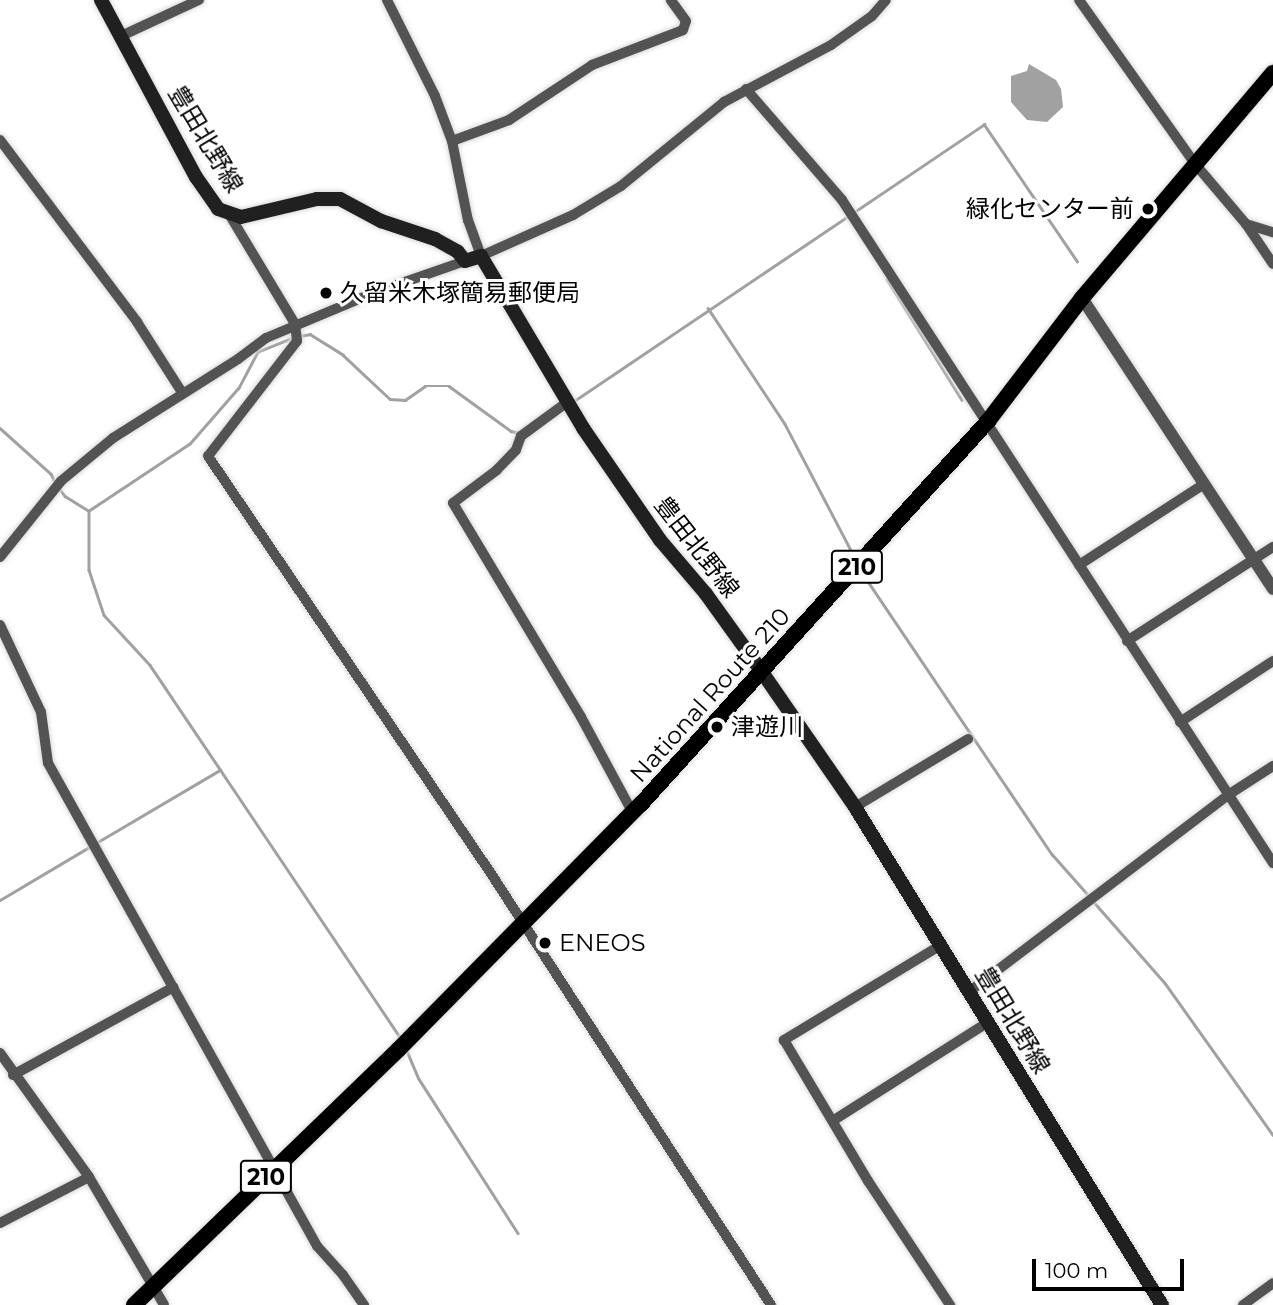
<!DOCTYPE html>
<html>
<head>
<meta charset="utf-8">
<style>
	body { margin:0 }
	#map { position:relative; width:1273px; height:1305px; overflow:hidden; background:#fff; font-family:Montserrat,"Noto Sans JP",sans-serif }
	div>[style] { position:absolute }
	.water>* { inset:0; background:#a1a1a1 }
	.stream>* { height:2.5px; margin:-1.25px; padding:0 1.25px; transform-origin:1.25px; border-radius:1.25px; background:#a1a1a1 }
	.roads { filter:drop-shadow(0 0 2px #dbdbdb) drop-shadow(0 0 2px #dbdbdb) }
	.minor>* { height:10px; margin:-5px; padding:0 5px; transform-origin:5px; border-radius:5px; background:#535353 }
	.tertiary>* { height:12px; margin:-6px; padding:0 6px; transform-origin:6px; border-radius:6px; background:#535353 }
	.secondary>* { height:14px; margin:-7px; padding:0 7px; transform-origin:7px; border-radius:7px; background:#202020 }
	.trunk>* { height:16px; margin:-8px; padding:0 8px; transform-origin:8px; border-radius:8px; background:#000 }
	.dots>* { width:19px; height:19px; translate:-50% -50%; box-sizing:border-box; border:4px solid #fff; border-radius:50% }
	span { translate:-50% -50%; white-space:nowrap; text-align:center; line-height:1.15; -webkit-text-stroke:6px #fff; paint-order:stroke }
	.shield-label span { padding:2px 5px; background:#fff; border:2px solid; border-radius:5px; -webkit-text-stroke-width:0 }
	.shield-label { font-size:23px; color:#000; font-weight:700 }
	.street-label { font-size:24px; color:#000 }
	.poi-label { font-size:24px; color:#000 }
	.right { translate:-100% -50%; text-align:right }
	.left { translate:0 -50%; text-align:left }
	.scale { position:absolute; left:1032px; top:1259px; width:152px; height:32px; box-sizing:border-box; border:4px solid #000; border-top:0; padding-left:9px; font-size:21px; line-height:24px; white-space:nowrap; color:#000; -webkit-text-stroke:5px #fff; paint-order:stroke }
</style>
</head>
<body>
<div id="map">
	<div class="water">
		<i style="clip-path:polygon(1029px 64px,1056px 80px,1061px 89px,1063px 107px,1047px 122px,1027px 120px,1011px 102px,1011px 76px,1027px 71px)"></i>
	</div>
	<div class="stream">
		<i style="left:887px;top:279px;width:142px;rotate:58.2deg"></i>
		<i style="left:708px;top:308px;width:139px;rotate:56.4deg"></i>
		<i style="left:785px;top:424px;width:149px;rotate:62.4deg"></i>
		<i style="left:300px;top:336px;width:10px;rotate:-11deg"></i>
		<i style="left:310px;top:334px;width:39px;rotate:32deg"></i>
		<i style="left:343px;top:355px;width:64px;rotate:43.1deg"></i>
		<i style="left:390px;top:399px;width:15px;rotate:4deg"></i>
		<i style="left:405px;top:400px;width:24px;rotate:-35deg"></i>
		<i style="left:425px;top:386px;width:24px"></i>
		<i style="left:449px;top:386px;width:77px;rotate:36deg"></i>
		<i style="left:511px;top:431px;width:8px;rotate:14deg"></i>
		<i style="left:293px;top:338px;width:38px;rotate:158deg"></i>
		<i style="left:258px;top:352px;width:41px;rotate:117.8deg"></i>
		<i style="left:239px;top:388px;width:74px;rotate:131.2deg"></i>
		<i style="left:190px;top:444px;width:121px;rotate:146.4deg"></i>
		<i style="left:89px;top:511px;width:59px;rotate:90deg"></i>
		<i style="left:89px;top:570px;width:47px;rotate:71.6deg"></i>
		<i style="left:104px;top:615px;width:68px;rotate:47.4deg"></i>
		<i style="left:150px;top:665px;width:450px;rotate:56.1deg"></i>
		<i style="left:574px;top:401px;width:495px;rotate:-34deg"></i>
		<i style="left:984px;top:124px;width:166px;rotate:55.8deg"></i>
		<i style="left:0;top:428px;width:69px;rotate:42deg"></i>
		<i style="left:51px;top:474px;width:9px;rotate:63deg"></i>
		<i style="left:59px;top:488px;width:10px;rotate:53deg"></i>
		<i style="left:65px;top:496px;width:28px;rotate:32deg"></i>
		<i style="left:867px;top:580px;width:331px;rotate:56deg"></i>
		<i style="left:1052px;top:854px;width:57px;rotate:48.5deg"></i>
		<i style="left:96px;top:843px;width:144px;rotate:-30.5deg"></i>
		<i style="left:0;top:900px;width:106px;rotate:-30.7deg"></i>
		<i style="left:1094px;top:902px;width:108px;rotate:48.8deg"></i>
		<i style="left:1165px;top:983px;width:186px;rotate:54.6deg"></i>
		<i style="left:407px;top:1051px;width:30px;rotate:67deg"></i>
		<i style="left:419px;top:1079px;width:183px;rotate:57.3deg"></i>
	</div>
	<div class="roads">
		<div class="minor">
			<i style="left:387px;top:0;width:107px;rotate:63.4deg"></i>
			<i style="left:435px;top:96px;width:48px;rotate:69.3deg"></i>
			<i style="left:452px;top:141px;width:81px;rotate:78.6deg"></i>
			<i style="left:468px;top:220px;width:38px;rotate:70deg"></i>
			<i style="left:481px;top:256px;width:101px;rotate:-24deg"></i>
			<i style="left:573px;top:215px;width:56px;rotate:-31.1deg"></i>
			<i style="left:621px;top:186px;width:133px;rotate:-39.2deg"></i>
			<i style="left:724px;top:102px;width:121px;rotate:-28deg"></i>
			<i style="left:831px;top:45px;width:50px;rotate:-35.3deg"></i>
			<i style="left:872px;top:16px;width:21px;rotate:-49deg"></i>
			<i style="left:1079px;top:0;width:202px;rotate:54.7deg"></i>
			<i style="left:1196px;top:165px;width:77px;rotate:49.7deg"></i>
			<i style="left:1246px;top:224px;width:48px;rotate:56deg"></i>
			<i style="left:121px;top:36px;width:86px;rotate:-24.8deg"></i>
			<i style="left:746px;top:89px;width:147px;rotate:49.1deg"></i>
			<i style="left:842px;top:200px;width:791px;rotate:56.97deg"></i>
			<i style="left:0;top:140px;width:228px;rotate:53deg"></i>
			<i style="left:137px;top:322px;width:85px;rotate:57.4deg"></i>
			<i style="left:452px;top:141px;width:61px;rotate:-20.2deg"></i>
			<i style="left:509px;top:120px;width:100px;rotate:-33.5deg"></i>
			<i style="left:592px;top:65px;width:97px;rotate:-21deg"></i>
			<i style="left:683px;top:30px;width:9px;rotate:-72deg"></i>
			<i style="left:686px;top:21px;width:26px;rotate:-126deg"></i>
			<i style="left:229px;top:214px;width:128px;rotate:59deg"></i>
			<i style="left:295px;top:324px;width:17px;rotate:83deg"></i>
			<i style="left:297px;top:341px;width:145px;rotate:127.7deg"></i>
			<i style="left:208px;top:456px;width:503px;rotate:55.87deg"></i>
			<i style="left:490px;top:872px;width:516px;rotate:57.02deg"></i>
			<i style="left:1246px;top:224px;width:28px;rotate:17deg"></i>
			<i style="left:566px;top:403px;width:56px;rotate:143.7deg"></i>
			<i style="left:521px;top:436px;width:15px;rotate:110deg"></i>
			<i style="left:516px;top:450px;width:28px;rotate:134deg"></i>
			<i style="left:497px;top:470px;width:55px;rotate:143.1deg"></i>
			<i style="left:453px;top:503px;width:249px;rotate:59.1deg"></i>
			<i style="left:581px;top:717px;width:109px;rotate:61.6deg"></i>
			<i style="left:0;top:557px;width:97px;rotate:-51.2deg"></i>
			<i style="left:61px;top:481px;width:67px;rotate:-39.6deg"></i>
			<i style="left:113px;top:438px;width:148px;rotate:-32.3deg"></i>
			<i style="left:238px;top:359px;width:35px;rotate:-37deg"></i>
			<i style="left:266px;top:338px;width:116px;rotate:-22.8deg"></i>
			<i style="left:373px;top:293px;width:97px;rotate:-19.2deg"></i>
			<i style="left:1079px;top:565px;width:149px;rotate:-32.9deg"></i>
			<i style="left:0;top:625px;width:96px;rotate:64.8deg"></i>
			<i style="left:41px;top:712px;width:51px;rotate:82.2deg"></i>
			<i style="left:48px;top:763px;width:553px;rotate:60.88deg"></i>
			<i style="left:317px;top:1246px;width:39px;rotate:48deg"></i>
			<i style="left:343px;top:1275px;width:37px;rotate:55deg"></i>
			<i style="left:1127px;top:641px;width:174px;rotate:-32.8deg"></i>
			<i style="left:1180px;top:722px;width:111px;rotate:-33.3deg"></i>
			<i style="left:855px;top:807px;width:132px;rotate:-31deg"></i>
			<i style="left:941px;top:945px;width:184px;rotate:148.8deg"></i>
			<i style="left:784px;top:1040px;width:164px;rotate:59.2deg"></i>
			<i style="left:868px;top:1181px;width:149px;rotate:56.5deg"></i>
			<i style="left:970px;top:991px;width:324px;rotate:-37.2deg"></i>
			<i style="left:1228px;top:795px;width:54px;rotate:-32.8deg"></i>
			<i style="left:0;top:1053px;width:153px;rotate:54.3deg"></i>
			<i style="left:89px;top:1177px;width:148px;rotate:59.6deg"></i>
			<i style="left:13px;top:1075px;width:183px;rotate:-28.7deg"></i>
			<i style="left:834px;top:1120px;width:181px;rotate:-32.4deg"></i>
			<i style="left:0;top:1223px;width:100px;rotate:-27.3deg"></i>
			<i style="left:1243px;top:1305px;width:37px;rotate:-36deg"></i>
		</div>
		<div class="tertiary">
			<i style="left:1082px;top:298px;width:348px;rotate:56.7deg"></i>
		</div>
		<div class="secondary">
			<i style="left:101px;top:0;width:201px;rotate:61.8deg"></i>
			<i style="left:196px;top:177px;width:39px;rotate:55deg"></i>
			<i style="left:218px;top:209px;width:24px;rotate:19deg"></i>
			<i style="left:241px;top:217px;width:78px;rotate:-13.3deg"></i>
			<i style="left:317px;top:199px;width:23px"></i>
			<i style="left:340px;top:199px;width:47px;rotate:28.2deg"></i>
			<i style="left:381px;top:221px;width:57px;rotate:18.4deg"></i>
			<i style="left:435px;top:239px;width:26px;rotate:29deg"></i>
			<i style="left:458px;top:252px;width:11px;rotate:52deg"></i>
			<i style="left:465px;top:261px;width:17px;rotate:-17deg"></i>
			<i style="left:481px;top:256px;width:200px;rotate:59.3deg"></i>
			<i style="left:583px;top:428px;width:136px;rotate:55.5deg"></i>
			<i style="left:660px;top:540px;width:71px;rotate:49.6deg"></i>
			<i style="left:706px;top:594px;width:96px;rotate:54.3deg"></i>
			<i style="left:762px;top:672px;width:164px;rotate:55.4deg"></i>
			<i style="left:855px;top:807px;width:585px;rotate:58.35deg"></i>
		</div>
		<div class="trunk">
			<i style="left:134px;top:1305px;width:368px;rotate:-44deg"></i>
			<i style="left:399px;top:1049px;width:344px;rotate:-45.4deg"></i>
			<i style="left:641px;top:804px;width:517px;rotate:-47.82deg"></i>
			<i style="left:988px;top:421px;width:155px;rotate:-52.6deg"></i>
			<i style="left:1082px;top:298px;width:295px;rotate:-49.7deg"></i>
		</div>
	</div>
	<div class="dots">
		<i style="left:1148px;top:209px;background:#000"></i>
		<i style="left:326px;top:293px;background:#000"></i>
		<i style="left:717px;top:727px;background:#000"></i>
		<i style="left:545px;top:943px;background:#000"></i>
	</div>
	<div class="shield-label">
		<span style="left:857px;top:567px">210</span>
		<span style="left:266px;top:1177px">210</span>
	</div>
	<div class="street-label">
		<span style="left:206px;top:139px;rotate:59deg">豊田北野線</span>
		<span style="left:697px;top:547px;rotate:52deg">豊田北野線</span>
		<span style="left:710px;top:695px;rotate:-48deg">National Route 210</span>
		<span style="left:1013px;top:1020px;rotate:59deg">豊田北野線</span>
	</div>
	<div class="poi-label">
		<span class="right" style="left:1134px;top:209px">緑化センター前</span>
		<span class="left" style="left:340px;top:293px">久留米木塚簡易郵便局</span>
		<span class="left" style="left:731px;top:727px">津遊川</span>
		<span class="left" style="left:559px;top:943px">ENEOS</span>
	</div>
	<div class="scale">100 m</div>
</div>
</body>
</html>
